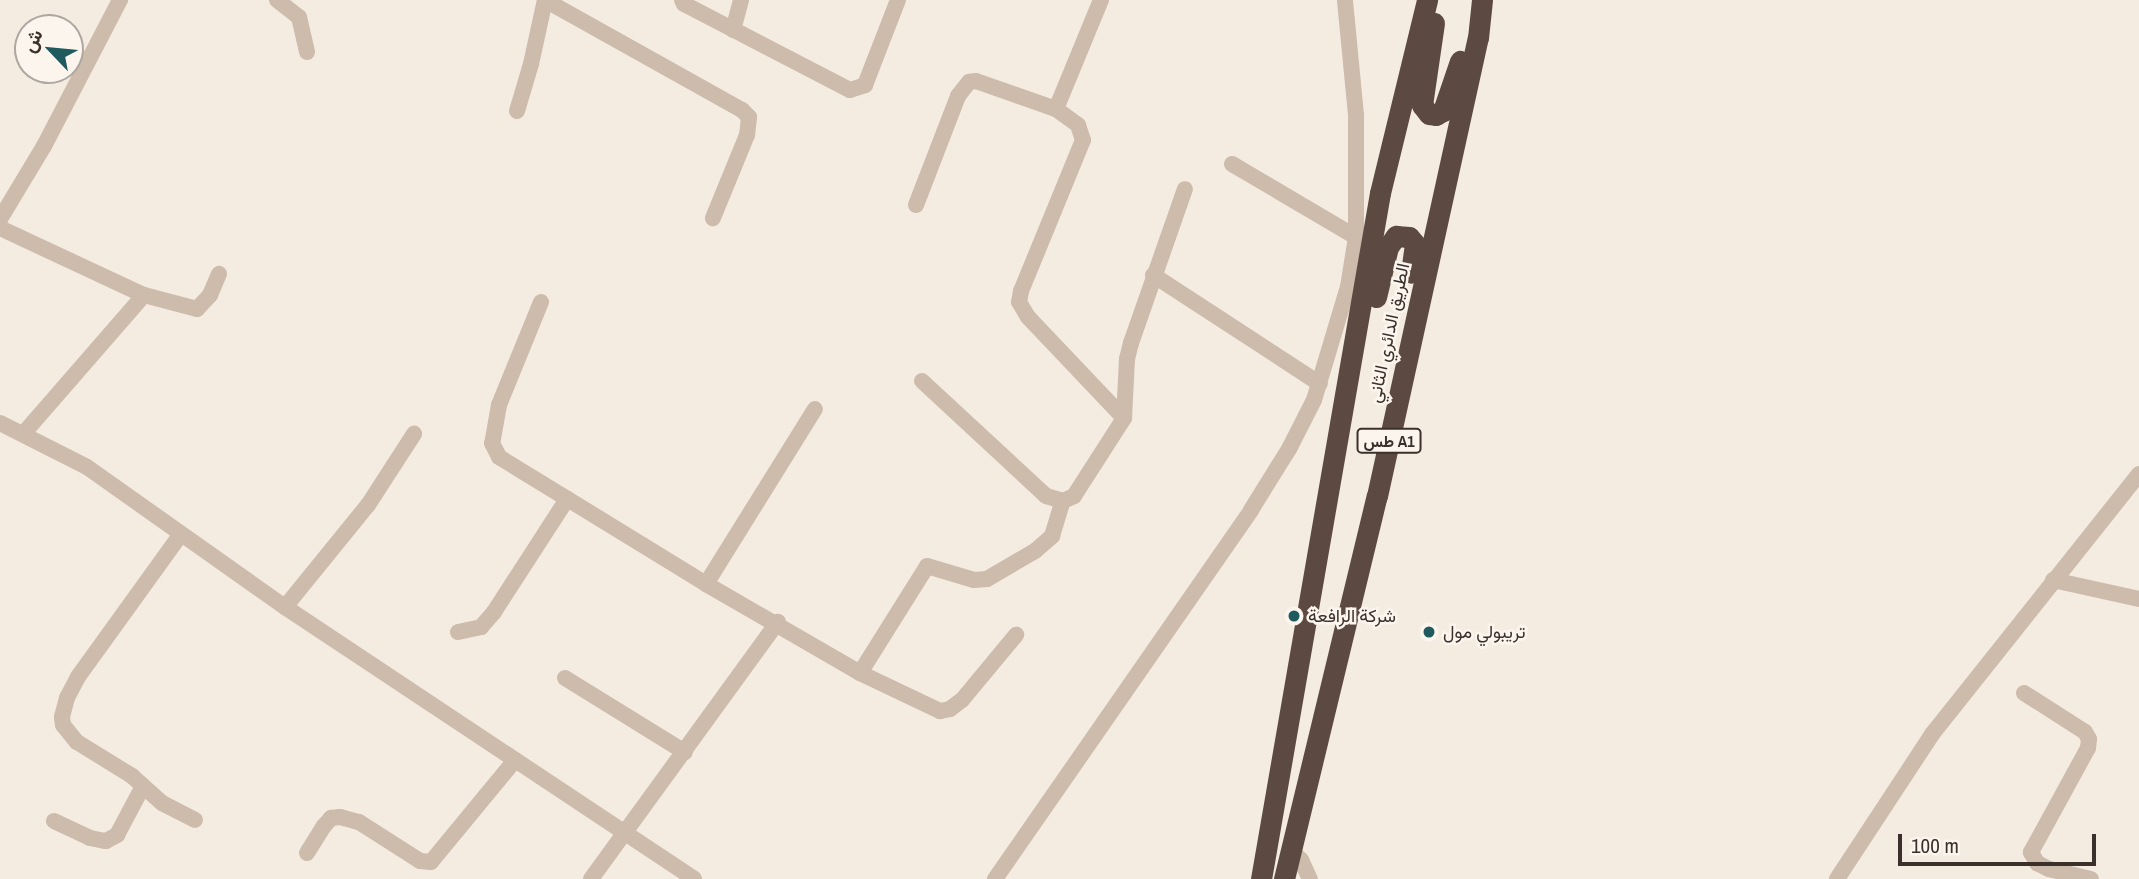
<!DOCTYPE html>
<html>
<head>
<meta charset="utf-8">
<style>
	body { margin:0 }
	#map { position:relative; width:2139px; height:879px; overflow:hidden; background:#f4ebe1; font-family:"Archivo Narrow",Vazirmatn,sans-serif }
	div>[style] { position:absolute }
	.minor>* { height:16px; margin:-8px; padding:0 8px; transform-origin:8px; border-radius:8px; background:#cdbbac }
	.highway>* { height:21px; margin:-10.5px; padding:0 10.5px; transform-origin:10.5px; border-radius:10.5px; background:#5c4a42 }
	.dots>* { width:19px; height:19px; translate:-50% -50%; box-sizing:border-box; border:4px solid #fbf5ee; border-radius:50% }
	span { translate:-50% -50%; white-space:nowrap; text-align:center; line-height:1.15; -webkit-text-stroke:5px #fbf5ee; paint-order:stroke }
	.shield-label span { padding:2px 5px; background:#fbf5ee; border:2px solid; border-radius:5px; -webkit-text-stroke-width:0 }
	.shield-label { font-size:16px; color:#3b302b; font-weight:700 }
	.street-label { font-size:18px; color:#3b302b }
	.poi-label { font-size:18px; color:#3b302b }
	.left { translate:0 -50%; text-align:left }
	.north { position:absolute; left:14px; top:14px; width:70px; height:70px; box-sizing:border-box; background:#fbf5ee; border:2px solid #aea6a0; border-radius:50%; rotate:296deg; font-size:19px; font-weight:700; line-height:28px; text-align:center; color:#3b302b }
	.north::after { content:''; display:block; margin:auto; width:24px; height:32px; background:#1f5a5e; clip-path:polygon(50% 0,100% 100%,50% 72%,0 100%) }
	.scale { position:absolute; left:1898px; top:834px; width:198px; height:32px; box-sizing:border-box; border:4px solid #3b302b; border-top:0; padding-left:9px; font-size:21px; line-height:24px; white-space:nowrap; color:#3b302b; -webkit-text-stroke:5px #fbf5ee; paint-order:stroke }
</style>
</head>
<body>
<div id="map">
	<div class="minor">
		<i style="left:277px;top:0;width:28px;rotate:38deg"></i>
		<i style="left:299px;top:17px;width:36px;rotate:77deg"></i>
		<i style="left:545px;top:0;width:226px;rotate:29.2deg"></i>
		<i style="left:742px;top:110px;width:10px;rotate:45deg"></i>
		<i style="left:749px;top:117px;width:18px;rotate:96deg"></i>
		<i style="left:747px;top:135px;width:90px;rotate:112.3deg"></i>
		<i style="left:682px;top:0;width:4px;rotate:63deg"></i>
		<i style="left:684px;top:4px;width:187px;rotate:27.4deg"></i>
		<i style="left:850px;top:90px;width:16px;rotate:-18deg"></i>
		<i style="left:865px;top:85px;width:91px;rotate:-68.8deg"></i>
		<i style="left:733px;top:30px;width:31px;rotate:-75deg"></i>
		<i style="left:1056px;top:109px;width:118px;rotate:-67.6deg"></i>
		<i style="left:517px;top:111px;width:49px;rotate:-73.4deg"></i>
		<i style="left:531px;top:64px;width:66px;rotate:-77.7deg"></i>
		<i style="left:1232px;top:164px;width:144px;rotate:30.5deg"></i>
		<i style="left:916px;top:205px;width:117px;rotate:-68.9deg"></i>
		<i style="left:958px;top:96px;width:18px;rotate:-52deg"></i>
		<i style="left:969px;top:82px;width:7px;rotate:-8deg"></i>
		<i style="left:976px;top:81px;width:85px;rotate:19.3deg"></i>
		<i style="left:1056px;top:109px;width:27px;rotate:36deg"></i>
		<i style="left:1078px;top:125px;width:16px;rotate:72deg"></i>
		<i style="left:1083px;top:140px;width:163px;rotate:112.3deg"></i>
		<i style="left:1021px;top:291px;width:11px;rotate:100deg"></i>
		<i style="left:1019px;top:302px;width:17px;rotate:59deg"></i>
		<i style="left:1028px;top:317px;width:139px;rotate:46.5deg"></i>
		<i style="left:0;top:219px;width:85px;rotate:-58.9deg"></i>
		<i style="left:44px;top:146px;width:165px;rotate:-62.5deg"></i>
		<i style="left:0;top:228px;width:159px;rotate:25deg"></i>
		<i style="left:144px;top:295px;width:184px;rotate:131deg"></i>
		<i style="left:1153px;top:275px;width:199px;rotate:33.1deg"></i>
		<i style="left:144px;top:295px;width:55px;rotate:14.8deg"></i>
		<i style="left:197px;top:309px;width:19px;rotate:-47deg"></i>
		<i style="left:210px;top:295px;width:23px;rotate:-67deg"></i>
		<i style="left:541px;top:302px;width:111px;rotate:112.2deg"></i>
		<i style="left:499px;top:405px;width:39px;rotate:100deg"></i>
		<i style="left:492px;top:443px;width:16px;rotate:63deg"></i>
		<i style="left:499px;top:457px;width:243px;rotate:31.5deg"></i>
		<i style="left:706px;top:584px;width:178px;rotate:30deg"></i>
		<i style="left:860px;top:673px;width:89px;rotate:25.4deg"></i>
		<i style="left:940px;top:711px;width:10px;rotate:-11deg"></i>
		<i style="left:950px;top:709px;width:15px;rotate:-37deg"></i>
		<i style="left:962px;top:700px;width:85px;rotate:-50.3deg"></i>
		<i style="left:922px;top:381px;width:169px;rotate:42.8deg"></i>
		<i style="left:1046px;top:496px;width:18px;rotate:16deg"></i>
		<i style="left:1063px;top:501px;width:12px;rotate:-24deg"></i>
		<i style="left:1074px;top:496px;width:93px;rotate:-57.3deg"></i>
		<i style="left:1124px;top:418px;width:59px;rotate:-87.1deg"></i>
		<i style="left:1127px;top:359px;width:16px;rotate:-76deg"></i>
		<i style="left:1131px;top:343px;width:163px;rotate:-70.7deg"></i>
		<i style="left:0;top:423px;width:97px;rotate:26.8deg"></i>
		<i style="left:87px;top:467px;width:242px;rotate:35.3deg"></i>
		<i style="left:285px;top:607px;width:491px;rotate:33.6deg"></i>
		<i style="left:181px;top:534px;width:176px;rotate:125.8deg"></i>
		<i style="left:78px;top:677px;width:24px;rotate:118deg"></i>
		<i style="left:67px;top:698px;width:20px;rotate:105deg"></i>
		<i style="left:62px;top:717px;width:8px;rotate:83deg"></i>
		<i style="left:63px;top:725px;width:22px;rotate:51deg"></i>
		<i style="left:77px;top:742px;width:65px;rotate:31.7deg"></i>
		<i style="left:132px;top:776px;width:40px;rotate:42deg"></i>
		<i style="left:162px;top:803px;width:37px;rotate:27deg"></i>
		<i style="left:2053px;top:580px;width:88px;rotate:12.5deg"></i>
		<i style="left:706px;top:584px;width:206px;rotate:-58.1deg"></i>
		<i style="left:285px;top:607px;width:132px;rotate:-50.9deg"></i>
		<i style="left:368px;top:505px;width:85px;rotate:-57.1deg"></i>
		<i style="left:458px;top:632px;width:24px;rotate:-12deg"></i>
		<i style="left:481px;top:627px;width:20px;rotate:-49deg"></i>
		<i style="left:494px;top:612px;width:135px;rotate:-57.1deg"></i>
		<i style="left:860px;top:673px;width:126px;rotate:-57.9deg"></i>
		<i style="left:927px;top:566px;width:49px;rotate:16.6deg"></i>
		<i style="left:974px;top:580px;width:13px;rotate:-4deg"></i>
		<i style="left:987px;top:579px;width:56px;rotate:-30.3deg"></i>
		<i style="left:1035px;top:551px;width:23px;rotate:-41deg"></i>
		<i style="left:1052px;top:536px;width:37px;rotate:-73deg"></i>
		<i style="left:565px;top:678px;width:141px;rotate:31.7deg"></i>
		<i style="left:2024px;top:693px;width:72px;rotate:32.6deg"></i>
		<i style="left:2085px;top:732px;width:8px;rotate:60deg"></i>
		<i style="left:2089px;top:739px;width:9px;rotate:96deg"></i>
		<i style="left:2088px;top:748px;width:119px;rotate:118.7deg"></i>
		<i style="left:2031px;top:852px;width:13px;rotate:61deg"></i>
		<i style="left:2037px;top:863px;width:13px;rotate:27deg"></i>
		<i style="left:2049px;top:869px;width:43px;rotate:13.4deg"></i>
		<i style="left:54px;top:821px;width:40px;rotate:25deg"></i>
		<i style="left:90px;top:838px;width:16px;rotate:11deg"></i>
		<i style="left:106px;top:841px;width:13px;rotate:-29deg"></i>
		<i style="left:117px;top:835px;width:55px;rotate:-62deg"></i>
		<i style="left:1290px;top:849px;width:16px;rotate:45deg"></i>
		<i style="left:1301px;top:860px;width:21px;rotate:65deg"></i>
		<i style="left:307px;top:853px;width:32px;rotate:-58deg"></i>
		<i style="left:324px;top:826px;width:11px;rotate:-49deg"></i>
		<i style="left:331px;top:818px;width:9px;rotate:-6deg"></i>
		<i style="left:340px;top:817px;width:20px;rotate:15deg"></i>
		<i style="left:359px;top:822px;width:72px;rotate:32.6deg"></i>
		<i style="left:420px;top:861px;width:11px;rotate:5deg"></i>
		<i style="left:431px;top:862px;width:132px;rotate:-50.5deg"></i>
		<i style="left:591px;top:879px;width:318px;rotate:-54deg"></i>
		<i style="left:995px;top:879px;width:449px;rotate:-55.2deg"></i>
		<i style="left:1251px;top:510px;width:72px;rotate:-58.1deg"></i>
		<i style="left:1289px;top:449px;width:55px;rotate:-63deg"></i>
		<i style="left:1314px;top:400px;width:118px;rotate:-73.3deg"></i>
		<i style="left:1348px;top:287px;width:51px;rotate:-80.9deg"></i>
		<i style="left:1356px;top:237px;width:122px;rotate:-90deg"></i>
		<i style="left:1356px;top:115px;width:116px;rotate:-95.5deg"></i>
		<i style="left:1837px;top:879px;width:175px;rotate:-56.7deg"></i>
		<i style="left:1933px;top:733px;width:331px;rotate:-51.5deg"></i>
	</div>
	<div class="highway">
		<i style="left:1434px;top:23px;width:83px;rotate:98.3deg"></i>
		<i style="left:1422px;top:105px;width:11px;rotate:52deg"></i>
		<i style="left:1429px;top:114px;width:7px;rotate:8deg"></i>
		<i style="left:1436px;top:115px;width:8px;rotate:-30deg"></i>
		<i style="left:1443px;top:111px;width:53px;rotate:-71.2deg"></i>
		<i style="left:1376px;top:297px;width:51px;rotate:-76.5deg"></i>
		<i style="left:1388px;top:247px;width:14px;rotate:-54deg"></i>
		<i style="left:1396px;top:236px;width:13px;rotate:4deg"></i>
		<i style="left:1409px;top:237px;width:9px;rotate:49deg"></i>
		<i style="left:1415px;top:244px;width:29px;rotate:98deg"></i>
		<i style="left:1261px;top:879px;width:696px;rotate:-80.16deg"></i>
		<i style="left:1380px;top:193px;width:199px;rotate:-76.3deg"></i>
		<i style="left:1284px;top:879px;width:394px;rotate:-76.4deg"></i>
		<i style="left:1377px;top:496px;width:469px;rotate:-77.6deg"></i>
		<i style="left:1478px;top:38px;width:38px;rotate:-84deg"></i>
	</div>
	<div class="dots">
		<i style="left:1294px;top:616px;background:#1f5a5e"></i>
		<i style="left:1429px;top:632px;background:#1f5a5e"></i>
	</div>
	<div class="shield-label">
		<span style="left:1389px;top:441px">طس A1</span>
	</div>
	<div class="street-label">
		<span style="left:1389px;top:333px;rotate:-78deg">الطريق الدائري الثاني</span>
	</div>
	<div class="poi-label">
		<span class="left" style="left:1308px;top:616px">شركة الرافعة</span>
		<span class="left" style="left:1443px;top:632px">تريبولي مول</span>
	</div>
	<div class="north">ش</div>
	<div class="scale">100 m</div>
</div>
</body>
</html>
